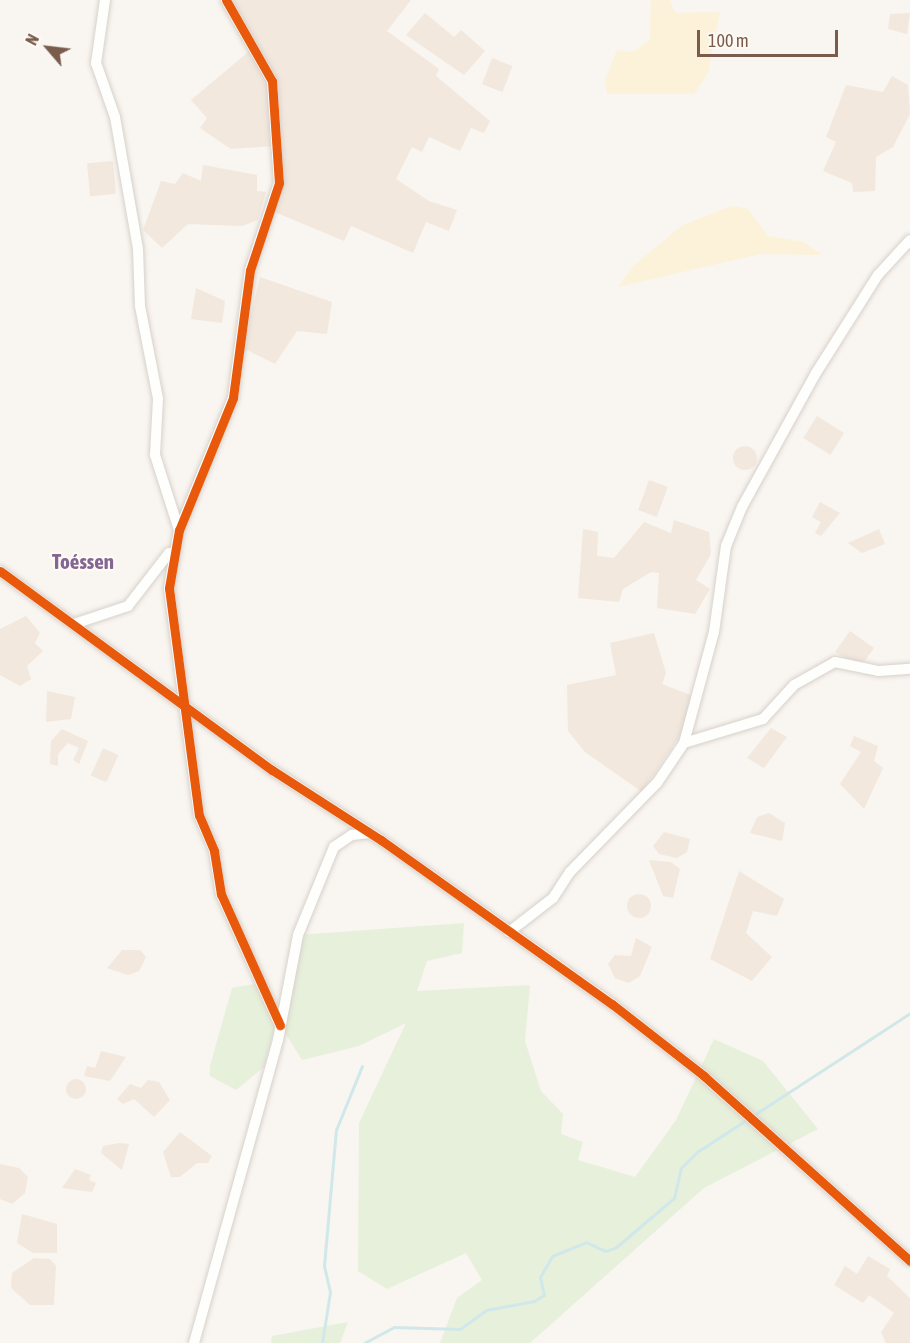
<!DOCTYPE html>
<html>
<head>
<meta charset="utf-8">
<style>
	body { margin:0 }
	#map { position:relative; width:910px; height:1343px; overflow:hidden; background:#f9f5f0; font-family:"Asap Condensed",sans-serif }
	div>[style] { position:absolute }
	.residential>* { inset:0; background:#f2e8de; transform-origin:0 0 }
	.round { border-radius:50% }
	.green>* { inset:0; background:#e7f0db }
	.sand>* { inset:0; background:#fbf2d9 }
	.stream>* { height:3px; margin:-1.5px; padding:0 1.5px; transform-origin:1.5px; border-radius:1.5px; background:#d0e8ea }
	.roads { filter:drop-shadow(0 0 2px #d7d1cb) drop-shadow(0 0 2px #d7d1cb) }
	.minor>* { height:10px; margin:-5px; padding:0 5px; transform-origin:5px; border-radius:5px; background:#fefefd }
	.cycleway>* { height:9px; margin:-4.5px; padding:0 4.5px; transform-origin:4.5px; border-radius:4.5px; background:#e8590c }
	span { translate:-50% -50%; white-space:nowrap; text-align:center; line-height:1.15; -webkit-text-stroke:4.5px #fffaf3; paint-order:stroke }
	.quarter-label { font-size:21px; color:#846695; font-weight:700 }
	.north { position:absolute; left:18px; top:18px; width:60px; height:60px; -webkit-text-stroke:4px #fffaf3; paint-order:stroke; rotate:298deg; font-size:16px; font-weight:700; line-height:24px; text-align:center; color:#7a5c4d }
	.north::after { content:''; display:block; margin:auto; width:21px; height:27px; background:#7a5c4d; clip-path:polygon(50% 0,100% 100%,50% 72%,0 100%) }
	.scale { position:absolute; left:697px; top:30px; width:141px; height:27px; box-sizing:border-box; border:3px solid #7a5c4d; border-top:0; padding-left:8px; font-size:18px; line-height:21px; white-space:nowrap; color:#7a5c4d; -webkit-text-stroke:4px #fffaf3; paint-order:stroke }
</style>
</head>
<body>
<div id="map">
	<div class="residential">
		<i style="clip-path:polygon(234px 0,411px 0,387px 31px,439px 69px,436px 76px,490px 121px,484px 133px,471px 128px,460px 151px,429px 137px,422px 152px,412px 147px,396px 179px,429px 201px,457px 210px,449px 231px,426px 222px,413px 253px,351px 226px,344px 241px,270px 210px,279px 183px,275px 146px,231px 149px,200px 128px,207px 118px,191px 100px,253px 48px,233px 13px)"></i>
		<i style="clip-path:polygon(425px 13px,454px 37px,461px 30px,485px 51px,464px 75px,406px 35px)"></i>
		<i style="clip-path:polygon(910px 13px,907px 34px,888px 29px,890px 14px)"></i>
		<i style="left:492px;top:58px;width:22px;height:28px;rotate:21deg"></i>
		<i style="clip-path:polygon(892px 76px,908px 85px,910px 114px,893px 147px,876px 157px,875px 191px,853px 192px,852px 183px,823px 171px,836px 142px,826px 137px,846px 85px,883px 92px)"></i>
		<i style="left:113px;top:161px;width:33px;height:26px;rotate:85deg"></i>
		<i style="clip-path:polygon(203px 165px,257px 175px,257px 191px,266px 192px,258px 220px,242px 226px,188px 224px,162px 248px,143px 230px,161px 181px,175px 184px,183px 173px,201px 181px)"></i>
		<i style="clip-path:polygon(260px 277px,332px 302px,327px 334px,297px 331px,275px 364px,243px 348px)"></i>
		<i style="clip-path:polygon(196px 288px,225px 301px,222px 323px,191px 319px)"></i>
		<i style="left:817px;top:416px;width:32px;height:26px;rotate:32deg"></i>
		<i class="round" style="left:733px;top:446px;width:24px;height:24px"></i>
		<i style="left:649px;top:480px;width:20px;height:32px;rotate:20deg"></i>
		<i style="clip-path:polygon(820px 502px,840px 513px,821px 536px,815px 533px,821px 522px,812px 517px)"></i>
		<i style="clip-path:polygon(674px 520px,709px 532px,711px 554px,696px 580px,710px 589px,695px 614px,657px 608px,659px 573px,651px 572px,623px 589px,619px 602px,578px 598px,583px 529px,598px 532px,597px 556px,614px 558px,644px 522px,671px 533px)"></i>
		<i style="clip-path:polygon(879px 529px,885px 544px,862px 553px,848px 543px)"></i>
		<i style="clip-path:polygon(26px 616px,40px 633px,35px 643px,43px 651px,27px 666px,31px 679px,20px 686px,0 675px,0 629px)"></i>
		<i style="clip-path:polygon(850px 631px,874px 648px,861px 666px,835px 652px)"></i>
		<i style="clip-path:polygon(654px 633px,666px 673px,662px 684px,693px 696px,684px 730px,642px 792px,585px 752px,568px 731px,567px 685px,616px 675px,610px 643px)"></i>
		<i style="clip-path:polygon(47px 691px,75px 697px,71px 719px,46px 722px)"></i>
		<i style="clip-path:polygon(771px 728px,787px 737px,764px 768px,747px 758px)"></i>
		<i style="clip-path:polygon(62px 729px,88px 741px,79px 764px,73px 760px,79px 748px,68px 743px,58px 754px,58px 766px,50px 764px,51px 741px)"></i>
		<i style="clip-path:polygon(854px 736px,878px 746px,874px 761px,883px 768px,864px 809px,840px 784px,861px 752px,850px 746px)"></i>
		<i style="left:103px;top:748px;width:17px;height:30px;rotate:24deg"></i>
		<i style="clip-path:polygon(769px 813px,785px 823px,782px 841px,750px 833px,757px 817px)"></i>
		<i style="clip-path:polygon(664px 832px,690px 839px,687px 852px,677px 858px,659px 854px,653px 846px)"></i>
		<i style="clip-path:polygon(649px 860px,671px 862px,680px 869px,673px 898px,663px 896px)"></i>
		<i style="clip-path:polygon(739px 871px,784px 899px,777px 916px,753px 911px,746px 933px,772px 957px,752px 981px,710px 959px)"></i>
		<i class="round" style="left:627px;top:894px;width:24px;height:24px"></i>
		<i style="clip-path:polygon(636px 938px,652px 947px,640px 976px,629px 983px,615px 978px,608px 964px,615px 955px,631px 956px)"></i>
		<i style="clip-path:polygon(122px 950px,140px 950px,146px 957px,139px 971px,128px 975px,107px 968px)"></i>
		<i style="clip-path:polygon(101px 1051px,126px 1057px,110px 1081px,84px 1076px,87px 1066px,95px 1068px)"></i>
		<i class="round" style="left:66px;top:1079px;width:20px;height:20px"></i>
		<i style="clip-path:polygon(148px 1080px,159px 1082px,170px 1100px,154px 1117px,134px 1099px,123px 1104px,117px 1099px,130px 1084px,141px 1088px)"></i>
		<i style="clip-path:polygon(180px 1132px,212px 1156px,208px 1163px,197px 1163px,180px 1177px,171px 1177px,163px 1152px)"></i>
		<i style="clip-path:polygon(119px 1143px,129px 1144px,122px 1170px,101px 1153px,103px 1146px)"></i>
		<i style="clip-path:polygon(0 1164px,19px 1168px,28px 1177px,25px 1193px,12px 1204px,0 1199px)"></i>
		<i style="clip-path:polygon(75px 1169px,91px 1175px,89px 1180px,96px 1183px,92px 1192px,62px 1188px)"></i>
		<i style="clip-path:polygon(22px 1214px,57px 1224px,57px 1253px,33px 1253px,17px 1243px)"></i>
		<i style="clip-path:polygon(868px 1256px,890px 1269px,887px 1276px,910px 1298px,910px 1343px,886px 1343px,881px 1332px,894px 1313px,869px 1295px,863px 1303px,834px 1285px,845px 1266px,857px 1274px)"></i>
		<i style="clip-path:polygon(34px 1258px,50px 1259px,56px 1266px,54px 1305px,30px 1305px,11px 1288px,12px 1273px)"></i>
	</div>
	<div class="green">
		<i style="clip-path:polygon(464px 923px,462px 953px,427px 961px,417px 991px,530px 985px,525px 1041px,541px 1091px,563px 1114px,561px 1134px,583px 1142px,578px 1160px,635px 1177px,676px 1120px,714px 1039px,763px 1061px,818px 1129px,704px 1188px,530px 1343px,440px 1343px,457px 1298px,482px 1280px,466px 1253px,387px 1289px,358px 1271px,359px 1123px,406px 1023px,359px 1046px,302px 1060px,280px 1025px,298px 935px)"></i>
		<i style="clip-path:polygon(264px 982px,278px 1016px,264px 1067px,236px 1090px,210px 1076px,210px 1066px,232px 988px)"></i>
		<i style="clip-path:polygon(348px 1322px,340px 1343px,271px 1343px,272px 1336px)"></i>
	</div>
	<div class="sand">
		<i style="clip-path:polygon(651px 0,670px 0,675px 13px,720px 12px,708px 73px,694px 94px,607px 94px,605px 80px,617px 50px,632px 52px,650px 40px)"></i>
		<i style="clip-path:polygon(732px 206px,748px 209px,768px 236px,804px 242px,822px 255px,760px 254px,618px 287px,633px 266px,683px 225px)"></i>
	</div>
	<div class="stream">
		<i style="left:322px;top:1343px;width:52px;rotate:-81.1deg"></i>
		<i style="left:330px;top:1292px;width:27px;rotate:-103deg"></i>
		<i style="left:324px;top:1266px;width:137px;rotate:-85deg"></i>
		<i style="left:336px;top:1130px;width:69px;rotate:-67.9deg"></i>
		<i style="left:364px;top:1343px;width:34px;rotate:-28deg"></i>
		<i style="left:394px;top:1327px;width:66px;rotate:1.7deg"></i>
		<i style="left:460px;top:1329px;width:32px;rotate:-36deg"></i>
		<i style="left:486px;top:1310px;width:49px;rotate:-10.6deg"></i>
		<i style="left:534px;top:1301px;width:12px;rotate:-31deg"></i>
		<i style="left:544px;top:1295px;width:18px;rotate:-103deg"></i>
		<i style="left:540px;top:1277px;width:24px;rotate:-60deg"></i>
		<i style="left:552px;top:1256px;width:37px;rotate:-22deg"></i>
		<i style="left:586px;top:1242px;width:21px;rotate:25deg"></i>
		<i style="left:605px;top:1251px;width:10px;rotate:-17deg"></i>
		<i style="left:615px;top:1248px;width:77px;rotate:-40.3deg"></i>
		<i style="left:674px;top:1198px;width:31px;rotate:-77deg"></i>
		<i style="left:681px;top:1168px;width:23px;rotate:-45deg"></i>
		<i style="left:697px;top:1152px;width:254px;rotate:-33.1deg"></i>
	</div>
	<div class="roads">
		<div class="minor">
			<i style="left:105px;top:0;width:64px;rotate:98.1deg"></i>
			<i style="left:96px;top:63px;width:57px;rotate:70.6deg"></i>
			<i style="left:115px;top:117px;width:134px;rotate:80.1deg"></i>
			<i style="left:138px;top:249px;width:57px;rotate:88deg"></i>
			<i style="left:140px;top:306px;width:95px;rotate:79deg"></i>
			<i style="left:158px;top:399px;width:56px;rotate:93.1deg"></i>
			<i style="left:155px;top:455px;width:79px;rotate:72.3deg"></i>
			<i style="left:226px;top:0;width:93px;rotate:60.4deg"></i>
			<i style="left:272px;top:81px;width:102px;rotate:86.1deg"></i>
			<i style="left:279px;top:183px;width:92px;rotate:108.4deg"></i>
			<i style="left:250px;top:270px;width:129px;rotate:97.6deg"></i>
			<i style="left:233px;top:398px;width:143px;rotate:112.2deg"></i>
			<i style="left:179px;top:530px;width:59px;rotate:99.8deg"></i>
			<i style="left:169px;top:588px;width:229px;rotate:82.5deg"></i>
			<i style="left:199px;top:815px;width:39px;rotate:67deg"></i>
			<i style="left:214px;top:851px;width:44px;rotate:80.8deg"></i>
			<i style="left:221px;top:894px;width:144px;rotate:65.8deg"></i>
			<i style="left:0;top:571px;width:337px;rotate:36.2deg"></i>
			<i style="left:272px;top:770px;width:130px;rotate:32.7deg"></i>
			<i style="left:381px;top:840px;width:283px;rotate:35.4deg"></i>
			<i style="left:612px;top:1004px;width:117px;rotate:38deg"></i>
			<i style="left:704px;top:1076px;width:277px;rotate:41.9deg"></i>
			<i style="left:74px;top:624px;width:57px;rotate:-18.4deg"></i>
			<i style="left:128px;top:606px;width:67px;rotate:-52.3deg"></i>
			<i style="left:684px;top:743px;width:83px;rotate:-16.9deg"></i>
			<i style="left:763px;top:719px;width:46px;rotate:-47.6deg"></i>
			<i style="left:794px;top:685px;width:47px;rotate:-29.3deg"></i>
			<i style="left:835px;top:662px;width:45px;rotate:11.6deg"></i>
			<i style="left:879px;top:671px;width:31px;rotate:-4deg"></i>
			<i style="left:509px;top:932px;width:56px;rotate:-37.7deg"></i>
			<i style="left:553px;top:898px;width:31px;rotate:-57deg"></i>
			<i style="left:570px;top:872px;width:124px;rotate:-45.7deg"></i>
			<i style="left:657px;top:783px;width:48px;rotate:-56deg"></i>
			<i style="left:684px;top:743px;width:115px;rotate:-74.9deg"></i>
			<i style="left:714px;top:632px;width:87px;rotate:-82.1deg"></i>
			<i style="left:726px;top:546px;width:42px;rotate:-67.7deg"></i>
			<i style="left:742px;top:507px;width:153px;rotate:-61.1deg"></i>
			<i style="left:816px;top:373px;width:116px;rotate:-57.7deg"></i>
			<i style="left:878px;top:275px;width:47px;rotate:-47.6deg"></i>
			<i style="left:194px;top:1343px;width:314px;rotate:-74.5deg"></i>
			<i style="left:278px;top:1040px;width:107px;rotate:-79.2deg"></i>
			<i style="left:298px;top:935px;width:95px;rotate:-67.8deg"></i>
			<i style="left:334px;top:847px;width:22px;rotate:-34deg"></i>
			<i style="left:352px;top:835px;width:18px;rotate:-6deg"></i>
		</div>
	</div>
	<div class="cycleway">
		<i style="left:226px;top:0;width:93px;rotate:60.4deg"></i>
		<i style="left:272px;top:81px;width:102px;rotate:86.1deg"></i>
		<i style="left:279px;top:183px;width:92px;rotate:108.4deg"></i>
		<i style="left:250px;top:270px;width:129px;rotate:97.6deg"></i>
		<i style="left:233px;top:398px;width:143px;rotate:112.2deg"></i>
		<i style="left:179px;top:530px;width:59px;rotate:99.8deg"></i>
		<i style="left:169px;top:588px;width:229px;rotate:82.5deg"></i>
		<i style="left:199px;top:815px;width:39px;rotate:67deg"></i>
		<i style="left:214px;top:851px;width:44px;rotate:80.8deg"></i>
		<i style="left:221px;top:894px;width:144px;rotate:65.8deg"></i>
		<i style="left:0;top:571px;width:337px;rotate:36.2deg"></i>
		<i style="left:272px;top:770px;width:130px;rotate:32.7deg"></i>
		<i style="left:381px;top:840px;width:283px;rotate:35.4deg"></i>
		<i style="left:612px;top:1004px;width:117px;rotate:38deg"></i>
		<i style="left:704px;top:1076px;width:277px;rotate:41.9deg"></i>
	</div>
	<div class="quarter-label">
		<span style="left:83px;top:561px">Toéssen</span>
	</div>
	<div class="north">N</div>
	<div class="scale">100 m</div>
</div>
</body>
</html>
